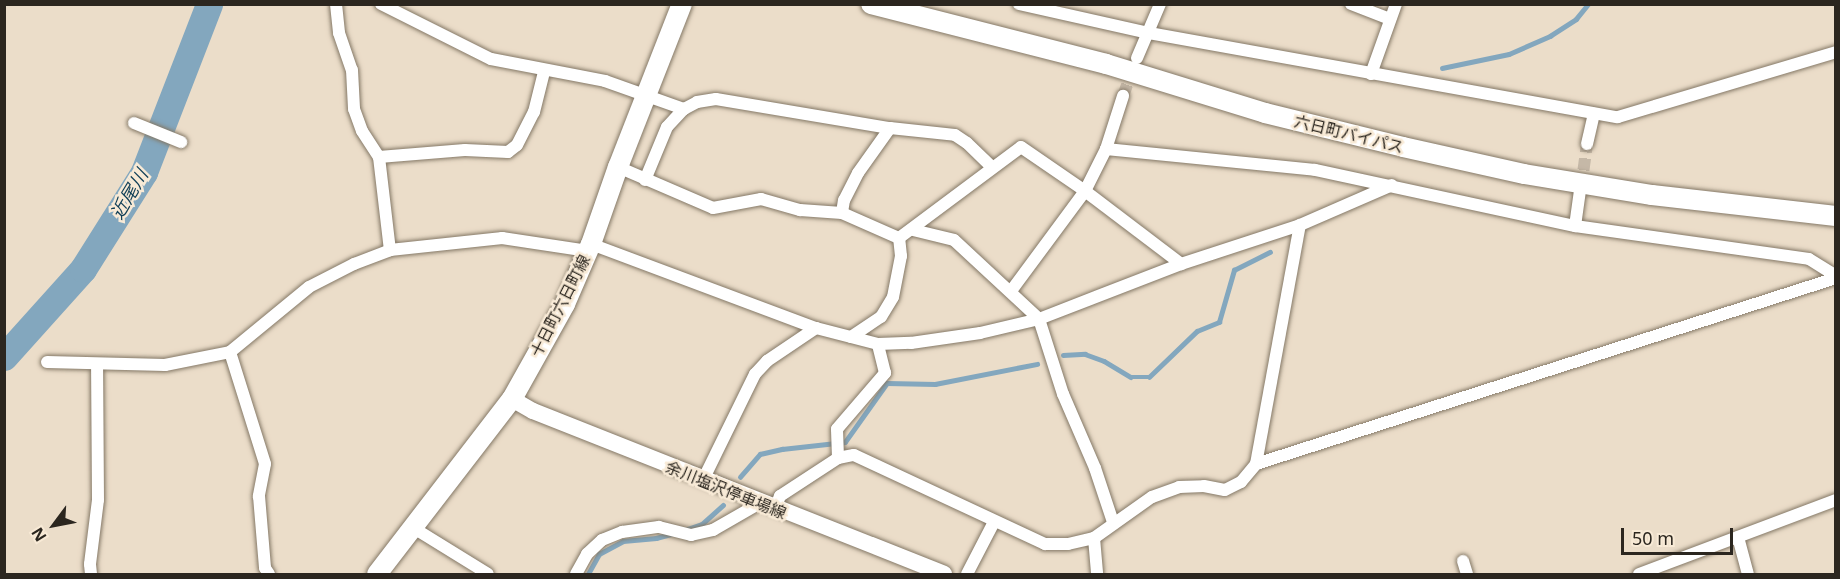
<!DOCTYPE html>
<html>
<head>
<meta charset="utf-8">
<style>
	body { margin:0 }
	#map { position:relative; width:1840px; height:579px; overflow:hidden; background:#ebddc9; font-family:"Noto Sans","Noto Sans JP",sans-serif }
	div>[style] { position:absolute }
	.stream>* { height:4.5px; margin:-2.25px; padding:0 2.25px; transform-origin:2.25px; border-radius:2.25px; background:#83a7be }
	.river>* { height:27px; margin:-13.5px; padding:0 13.5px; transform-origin:13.5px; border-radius:13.5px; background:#83a7be }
	.minor-tunnel>* { height:12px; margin-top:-6px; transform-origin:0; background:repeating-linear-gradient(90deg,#c5b8a7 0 12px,transparent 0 18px) }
	.roads { filter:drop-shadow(0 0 2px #847866) drop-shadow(0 0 2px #847866) }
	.minor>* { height:12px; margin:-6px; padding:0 6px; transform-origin:6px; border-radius:6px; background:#fff }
	.secondary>* { height:16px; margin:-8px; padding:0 8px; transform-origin:8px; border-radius:8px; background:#fff }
	.primary>* { height:20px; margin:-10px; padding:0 10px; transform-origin:10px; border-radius:10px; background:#fff }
	.trunk>* { height:20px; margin:-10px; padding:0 10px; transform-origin:10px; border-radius:10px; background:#fff }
	span { translate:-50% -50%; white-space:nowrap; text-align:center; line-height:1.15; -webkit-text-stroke:5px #f8ead6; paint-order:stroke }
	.street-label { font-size:16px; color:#2b261f }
	.water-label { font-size:18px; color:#0e3d56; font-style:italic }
	.frame { position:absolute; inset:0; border:6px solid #2b261f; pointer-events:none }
	.north { position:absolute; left:24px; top:495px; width:60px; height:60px; -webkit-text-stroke:4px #f8ead6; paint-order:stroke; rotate:238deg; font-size:16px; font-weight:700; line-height:24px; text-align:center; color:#2b261f }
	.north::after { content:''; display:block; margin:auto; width:21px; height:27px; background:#2b261f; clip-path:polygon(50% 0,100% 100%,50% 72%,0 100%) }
	.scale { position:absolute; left:1621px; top:528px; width:112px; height:27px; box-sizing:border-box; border:3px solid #2b261f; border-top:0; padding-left:8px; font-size:18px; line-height:21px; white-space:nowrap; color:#2b261f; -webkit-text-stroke:4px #f8ead6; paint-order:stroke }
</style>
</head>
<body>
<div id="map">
	<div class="stream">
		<i style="left:1442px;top:68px;width:68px;rotate:-11.8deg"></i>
		<i style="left:1509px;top:54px;width:45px;rotate:-23.7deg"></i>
		<i style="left:1550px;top:36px;width:31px;rotate:-33deg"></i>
		<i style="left:1576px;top:19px;width:19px;rotate:-51deg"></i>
		<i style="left:1063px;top:355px;width:22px;rotate:-3deg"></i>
		<i style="left:1085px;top:354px;width:20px;rotate:20deg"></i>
		<i style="left:1104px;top:361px;width:31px;rotate:31deg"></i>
		<i style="left:1131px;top:377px;width:18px"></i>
		<i style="left:1149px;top:377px;width:66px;rotate:-43.8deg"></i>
		<i style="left:1197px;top:331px;width:24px;rotate:-22deg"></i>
		<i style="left:1219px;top:322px;width:54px;rotate:-73.9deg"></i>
		<i style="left:1234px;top:270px;width:40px;rotate:-26.6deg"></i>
		<i style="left:740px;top:477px;width:30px;rotate:-49deg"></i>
		<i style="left:760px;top:454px;width:23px;rotate:-13deg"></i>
		<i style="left:782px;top:449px;width:63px;rotate:-6.3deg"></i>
		<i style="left:845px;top:442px;width:72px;rotate:-54.6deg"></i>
		<i style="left:887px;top:383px;width:48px;rotate:1.2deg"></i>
		<i style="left:935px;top:384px;width:104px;rotate:-11.1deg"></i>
		<i style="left:685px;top:530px;width:18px;rotate:-19deg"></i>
		<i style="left:702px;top:524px;width:28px;rotate:-42deg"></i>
		<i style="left:588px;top:574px;width:23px;rotate:-61deg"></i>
		<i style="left:599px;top:554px;width:27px;rotate:-28deg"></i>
		<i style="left:623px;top:541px;width:33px;rotate:-5deg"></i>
		<i style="left:656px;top:538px;width:16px;rotate:-15deg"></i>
	</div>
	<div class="river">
		<i style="left:4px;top:357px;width:118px;rotate:-48.1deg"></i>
		<i style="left:83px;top:269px;width:115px;rotate:-57.8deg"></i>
		<i style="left:144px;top:172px;width:180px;rotate:-68.8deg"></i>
	</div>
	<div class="minor-tunnel">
		<i style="left:1123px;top:96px;width:32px;rotate:-70deg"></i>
		<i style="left:1581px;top:188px;width:44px;rotate:-82.2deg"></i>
	</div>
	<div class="roads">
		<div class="minor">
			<i style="left:336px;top:4px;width:29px;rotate:84deg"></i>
			<i style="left:339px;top:33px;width:39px;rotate:71deg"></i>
			<i style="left:352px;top:70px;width:39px;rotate:87deg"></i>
			<i style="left:354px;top:109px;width:23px;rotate:70deg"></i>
			<i style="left:362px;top:131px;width:31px;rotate:57deg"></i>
			<i style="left:379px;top:157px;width:94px;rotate:83.3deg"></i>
			<i style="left:381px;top:4px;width:123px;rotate:26.6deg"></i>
			<i style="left:491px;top:59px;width:116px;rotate:10.9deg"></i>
			<i style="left:605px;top:81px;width:84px;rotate:19.5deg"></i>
			<i style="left:1019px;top:4px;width:133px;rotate:12.6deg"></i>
			<i style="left:1149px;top:33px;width:476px;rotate:10.2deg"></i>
			<i style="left:1618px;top:117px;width:227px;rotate:-16.6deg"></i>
			<i style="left:1351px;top:4px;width:42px;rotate:21deg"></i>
			<i style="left:1137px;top:58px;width:59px;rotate:-66.9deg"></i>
			<i style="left:1371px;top:74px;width:74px;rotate:-70.3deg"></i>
			<i style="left:134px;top:123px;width:51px;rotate:22deg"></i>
			<i style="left:890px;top:128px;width:55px;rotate:125.4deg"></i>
			<i style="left:858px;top:173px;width:30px;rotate:117deg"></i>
			<i style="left:844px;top:200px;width:13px;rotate:99deg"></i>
			<i style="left:842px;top:213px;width:62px;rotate:23.7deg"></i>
			<i style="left:899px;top:238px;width:152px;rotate:-36.7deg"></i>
			<i style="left:1021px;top:147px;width:78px;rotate:34.5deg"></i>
			<i style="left:1085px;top:191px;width:121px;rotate:37.2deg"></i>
			<i style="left:1587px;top:144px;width:31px;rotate:-77deg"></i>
			<i style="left:1106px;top:149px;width:210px;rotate:5.7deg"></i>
			<i style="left:1315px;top:170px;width:266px;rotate:12.2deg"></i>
			<i style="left:1575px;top:226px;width:236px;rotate:8deg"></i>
			<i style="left:1809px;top:259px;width:32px;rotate:32deg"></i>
			<i style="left:379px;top:157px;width:86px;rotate:-4.7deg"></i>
			<i style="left:465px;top:150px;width:43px;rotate:2.7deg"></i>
			<i style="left:508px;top:152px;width:11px;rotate:-38deg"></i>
			<i style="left:517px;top:145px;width:37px;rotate:-63deg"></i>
			<i style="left:534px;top:112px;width:41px;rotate:-76deg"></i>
			<i style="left:618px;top:167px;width:103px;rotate:23.3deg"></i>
			<i style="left:713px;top:208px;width:49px;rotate:-10.6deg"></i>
			<i style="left:761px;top:199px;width:41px;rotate:15.8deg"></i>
			<i style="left:800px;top:210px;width:42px;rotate:4.1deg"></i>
			<i style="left:645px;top:180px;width:57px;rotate:-67.5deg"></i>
			<i style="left:667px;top:127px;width:25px;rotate:-47deg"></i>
			<i style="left:684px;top:109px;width:15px;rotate:-28deg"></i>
			<i style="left:697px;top:102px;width:19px;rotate:-9deg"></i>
			<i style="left:716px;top:99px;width:176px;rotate:9.5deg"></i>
			<i style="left:890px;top:128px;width:65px;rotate:6.1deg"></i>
			<i style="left:955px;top:135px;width:14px;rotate:34deg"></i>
			<i style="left:967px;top:143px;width:35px;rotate:44deg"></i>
			<i style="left:1575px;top:226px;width:34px;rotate:-82deg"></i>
			<i style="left:913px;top:230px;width:42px;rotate:13.7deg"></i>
			<i style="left:954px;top:240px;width:116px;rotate:42.9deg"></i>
			<i style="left:1039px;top:319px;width:79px;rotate:72.3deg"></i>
			<i style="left:1063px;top:394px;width:81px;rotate:66.6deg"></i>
			<i style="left:1095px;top:468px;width:57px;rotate:71.6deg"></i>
			<i style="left:591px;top:244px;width:240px;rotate:20.5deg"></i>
			<i style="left:816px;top:328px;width:64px;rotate:14.5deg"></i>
			<i style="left:878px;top:344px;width:33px;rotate:-2deg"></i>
			<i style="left:911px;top:343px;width:70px;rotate:-8.2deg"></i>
			<i style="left:980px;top:333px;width:61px;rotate:-13.3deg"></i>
			<i style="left:1039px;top:319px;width:152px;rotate:-21.2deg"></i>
			<i style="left:1181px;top:264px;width:125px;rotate:-18.1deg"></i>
			<i style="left:1300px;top:225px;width:100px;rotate:-23.5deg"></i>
			<i style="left:1011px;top:291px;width:124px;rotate:-53.5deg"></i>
			<i style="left:1085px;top:191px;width:47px;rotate:-63.4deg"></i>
			<i style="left:1106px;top:149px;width:56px;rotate:-72.2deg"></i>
			<i style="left:851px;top:337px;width:36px;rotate:-34deg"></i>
			<i style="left:881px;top:317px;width:23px;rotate:-59deg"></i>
			<i style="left:893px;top:297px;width:42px;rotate:-79deg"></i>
			<i style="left:901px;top:256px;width:18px;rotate:-96deg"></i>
			<i style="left:230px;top:352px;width:117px;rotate:72.6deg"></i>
			<i style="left:265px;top:464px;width:33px;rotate:101deg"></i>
			<i style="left:259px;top:496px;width:72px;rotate:85.2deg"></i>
			<i style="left:265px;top:568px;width:7px;rotate:56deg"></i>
			<i style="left:47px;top:362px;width:118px;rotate:1.5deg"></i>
			<i style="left:165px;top:365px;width:66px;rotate:-11.3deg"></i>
			<i style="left:230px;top:352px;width:102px;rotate:-39.4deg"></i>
			<i style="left:309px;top:287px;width:51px;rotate:-27.1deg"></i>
			<i style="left:354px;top:264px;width:39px;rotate:-21deg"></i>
			<i style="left:390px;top:250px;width:113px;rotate:-6.1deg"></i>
			<i style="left:502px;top:238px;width:87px;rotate:8.6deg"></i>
			<i style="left:838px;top:458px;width:29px;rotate:-92deg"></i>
			<i style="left:837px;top:429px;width:74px;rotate:-49.4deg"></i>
			<i style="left:885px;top:373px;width:30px;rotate:-104deg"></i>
			<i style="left:1256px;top:464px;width:609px;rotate:-17.78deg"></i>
			<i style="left:703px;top:480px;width:118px;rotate:-63.9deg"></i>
			<i style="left:755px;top:374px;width:18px;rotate:-47deg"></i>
			<i style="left:767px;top:361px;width:59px;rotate:-34deg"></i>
			<i style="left:775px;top:509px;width:14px;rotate:-69deg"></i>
			<i style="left:780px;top:496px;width:69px;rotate:-33.2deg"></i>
			<i style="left:838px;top:458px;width:16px;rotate:-11deg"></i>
			<i style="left:854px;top:455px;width:211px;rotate:25deg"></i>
			<i style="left:1045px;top:544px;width:23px"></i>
			<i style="left:1068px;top:544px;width:27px;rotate:-13deg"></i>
			<i style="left:1094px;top:538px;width:71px;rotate:-35.3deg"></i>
			<i style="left:1152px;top:497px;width:29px;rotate:-20deg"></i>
			<i style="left:1179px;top:487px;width:25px;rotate:-2deg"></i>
			<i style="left:1204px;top:486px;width:21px;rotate:11deg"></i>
			<i style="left:1225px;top:490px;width:18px;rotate:-27deg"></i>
			<i style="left:1241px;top:482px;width:23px;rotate:-50deg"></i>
			<i style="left:1256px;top:464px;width:243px;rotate:-79.6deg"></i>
			<i style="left:412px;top:527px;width:89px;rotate:31.7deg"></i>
			<i style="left:1738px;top:537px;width:38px;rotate:75deg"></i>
			<i style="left:1094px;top:538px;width:36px;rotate:85deg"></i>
			<i style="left:1463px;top:561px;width:14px;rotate:73deg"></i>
			<i style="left:91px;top:574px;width:10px;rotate:-96deg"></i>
			<i style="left:90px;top:564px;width:64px;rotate:-82.9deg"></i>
			<i style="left:98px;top:500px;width:135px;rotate:-90.4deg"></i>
			<i style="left:576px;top:574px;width:23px;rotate:-61deg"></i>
			<i style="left:587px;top:554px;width:21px;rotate:-43deg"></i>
			<i style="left:602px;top:540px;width:22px;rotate:-22deg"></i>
			<i style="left:622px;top:532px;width:37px;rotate:-8deg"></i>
			<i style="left:659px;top:527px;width:33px;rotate:14deg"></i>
			<i style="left:691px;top:535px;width:23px;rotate:-13deg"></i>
			<i style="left:713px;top:530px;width:54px;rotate:-29.9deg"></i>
			<i style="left:967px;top:574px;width:59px;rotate:-62.6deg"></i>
			<i style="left:1639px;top:574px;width:210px;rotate:-20.6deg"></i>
		</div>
		<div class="secondary">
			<i style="left:512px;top:399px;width:24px;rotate:30deg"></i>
			<i style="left:533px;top:411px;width:442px;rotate:21.6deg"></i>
		</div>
		<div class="primary">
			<i style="left:377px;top:574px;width:221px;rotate:-52.4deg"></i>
			<i style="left:512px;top:399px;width:109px;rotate:-60.8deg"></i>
			<i style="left:565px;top:304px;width:65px;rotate:-66.6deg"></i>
			<i style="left:591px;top:244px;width:82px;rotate:-70.7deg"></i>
			<i style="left:618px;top:167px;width:175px;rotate:-68.6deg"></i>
		</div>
		<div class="trunk">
			<i style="left:871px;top:4px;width:243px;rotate:14.3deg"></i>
			<i style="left:1106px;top:64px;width:166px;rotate:17.1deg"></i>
			<i style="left:1265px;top:113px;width:142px;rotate:13.8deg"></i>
			<i style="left:1403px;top:147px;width:124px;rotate:12.6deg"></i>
			<i style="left:1524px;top:174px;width:130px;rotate:9.3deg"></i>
			<i style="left:1652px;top:195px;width:185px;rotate:6.5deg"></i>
		</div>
	</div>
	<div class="street-label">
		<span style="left:1349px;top:134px;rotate:14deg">六日町バイパス</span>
		<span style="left:560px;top:306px;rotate:-63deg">十日町六日町線</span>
		<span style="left:726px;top:490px;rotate:22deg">余川塩沢停車場線</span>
	</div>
	<div class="water-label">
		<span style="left:129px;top:194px;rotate:-59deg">近尾川</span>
	</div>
	<div class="frame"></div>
	<div class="north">N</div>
	<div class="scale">50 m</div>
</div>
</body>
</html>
